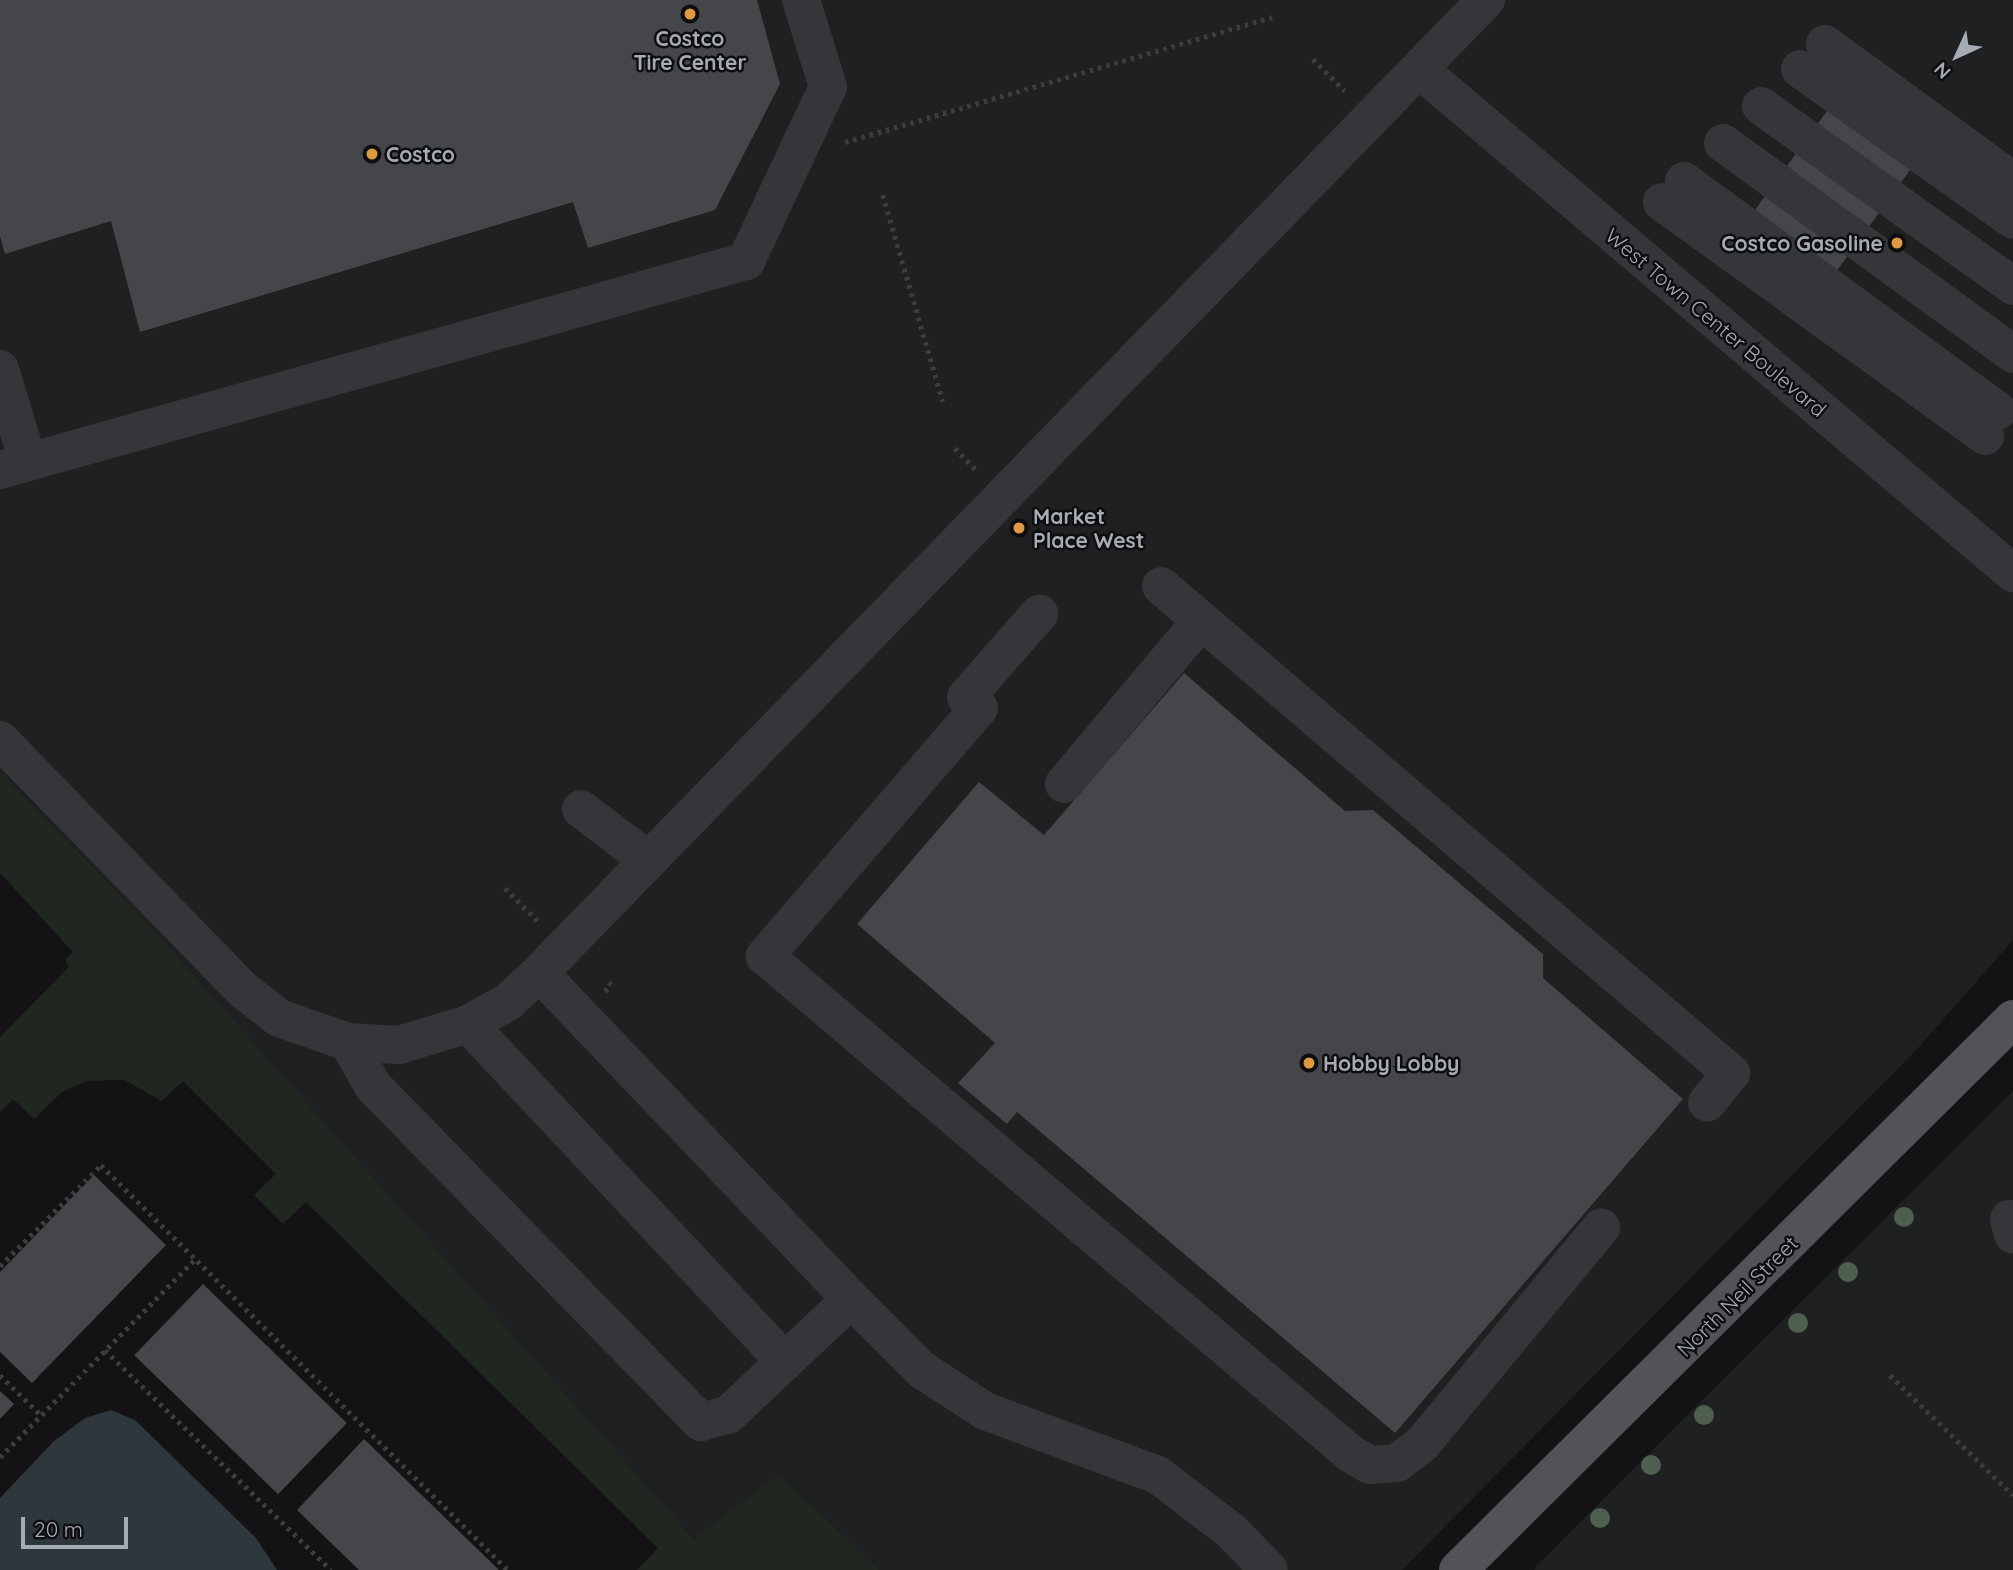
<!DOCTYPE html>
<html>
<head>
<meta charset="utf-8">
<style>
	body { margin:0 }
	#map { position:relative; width:2013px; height:1570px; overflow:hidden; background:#131315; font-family:Quicksand,sans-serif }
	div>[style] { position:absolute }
	.built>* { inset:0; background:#1f2021 }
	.green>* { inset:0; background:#202720 }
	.water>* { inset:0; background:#2e373c }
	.building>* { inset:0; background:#45464a; transform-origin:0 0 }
	.path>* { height:4.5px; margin-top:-2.25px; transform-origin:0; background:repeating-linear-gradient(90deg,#3b3d40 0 3.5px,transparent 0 8.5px) }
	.minor>* { height:38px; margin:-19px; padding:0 19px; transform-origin:19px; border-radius:19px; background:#353639 }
	.major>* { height:38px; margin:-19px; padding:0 19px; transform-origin:19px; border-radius:19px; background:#515358 }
	.trees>* { width:20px; height:20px; margin:-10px; border-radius:50%; background:#4f5f4f }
	.dots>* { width:19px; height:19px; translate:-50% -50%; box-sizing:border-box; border:4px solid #0e0e10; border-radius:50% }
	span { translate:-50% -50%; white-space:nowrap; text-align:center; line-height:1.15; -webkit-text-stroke:5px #0e0e10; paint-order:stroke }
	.poi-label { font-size:21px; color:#a6acb4; font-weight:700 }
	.left { translate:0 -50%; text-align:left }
	.right { translate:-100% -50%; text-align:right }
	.street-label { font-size:21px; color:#a6acb4 }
	.north { position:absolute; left:1922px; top:21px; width:70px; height:70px; -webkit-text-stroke:5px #0e0e10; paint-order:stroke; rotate:225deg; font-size:19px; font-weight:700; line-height:28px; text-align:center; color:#a6acb4 }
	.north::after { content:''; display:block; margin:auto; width:24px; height:32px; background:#a6acb4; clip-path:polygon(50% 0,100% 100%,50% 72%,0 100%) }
	.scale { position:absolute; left:21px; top:1517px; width:107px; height:32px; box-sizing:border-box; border:4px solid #a6acb4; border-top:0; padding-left:9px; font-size:21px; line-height:24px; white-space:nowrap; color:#a6acb4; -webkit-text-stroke:5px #0e0e10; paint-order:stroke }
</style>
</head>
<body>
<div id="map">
	<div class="built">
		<i style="clip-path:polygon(0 0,2013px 0,2013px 940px,1919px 1047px,1402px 1570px,880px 1570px,779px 1476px,695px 1539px,0 816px)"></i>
		<i style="clip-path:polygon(2013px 1091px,2013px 1570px,1536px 1570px,1534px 1568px)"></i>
	</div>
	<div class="green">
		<i style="clip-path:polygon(0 772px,157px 934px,694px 1539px,779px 1475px,880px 1570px,637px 1570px,658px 1548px,306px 1202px,283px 1224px,254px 1195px,276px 1174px,183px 1081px,162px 1101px,124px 1080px,87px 1081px,62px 1092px,34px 1119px,13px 1099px,0 1112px,0 1037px,69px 967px,65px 959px,73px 952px,0 873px)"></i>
	</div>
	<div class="water">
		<i style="clip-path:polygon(111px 1410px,135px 1420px,256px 1538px,277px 1570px,0 1570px,0 1498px,53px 1442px,85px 1418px)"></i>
	</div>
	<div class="building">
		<i style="clip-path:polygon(0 0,757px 0,780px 84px,715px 210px,588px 248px,573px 202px,140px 332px,111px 221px,5px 254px,0 236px)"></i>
		<i style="left:1853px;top:75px;width:102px;height:204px;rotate:36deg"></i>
		<i style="clip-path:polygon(1184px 673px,1345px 811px,1373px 810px,1543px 954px,1543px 978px,1683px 1099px,1395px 1433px,1017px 1112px,1007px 1124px,958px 1083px,995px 1043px,857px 924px,979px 782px,1044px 835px)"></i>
		<i style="clip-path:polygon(94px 1175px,166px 1245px,32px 1383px,0 1352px,0 1272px)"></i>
		<i style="left:203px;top:1284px;width:200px;height:99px;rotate:44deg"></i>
		<i style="clip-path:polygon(0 1391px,14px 1404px,0 1419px)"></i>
		<i style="clip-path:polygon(364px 1439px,499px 1570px,359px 1570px,297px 1510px)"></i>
	</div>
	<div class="path">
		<i style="left:1313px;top:59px;width:45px;rotate:45deg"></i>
		<i style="left:845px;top:142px;width:445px;rotate:-16.3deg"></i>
		<i style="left:883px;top:195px;width:215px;rotate:73.8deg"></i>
		<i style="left:955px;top:448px;width:30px;rotate:46deg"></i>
		<i style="left:505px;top:888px;width:47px;rotate:45deg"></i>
		<i style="left:605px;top:991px;width:8px;rotate:-45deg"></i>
		<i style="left:611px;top:985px;width:7px;rotate:-135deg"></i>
		<i style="left:0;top:1266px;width:143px;rotate:-45deg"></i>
		<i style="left:101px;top:1165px;width:574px;rotate:44.86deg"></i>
		<i style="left:105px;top:1350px;width:315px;rotate:44.2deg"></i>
		<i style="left:0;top:1375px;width:57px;rotate:44.3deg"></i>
		<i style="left:1890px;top:1375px;width:172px;rotate:44.3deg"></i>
		<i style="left:0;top:1457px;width:278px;rotate:-45.4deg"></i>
	</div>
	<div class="minor">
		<i style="left:1825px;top:44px;width:233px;rotate:36.1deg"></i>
		<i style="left:1800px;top:69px;width:261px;rotate:35.3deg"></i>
		<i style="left:1420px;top:70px;width:778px;rotate:40.31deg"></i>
		<i style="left:1761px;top:106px;width:310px;rotate:35.5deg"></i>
		<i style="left:1723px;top:143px;width:359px;rotate:36deg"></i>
		<i style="left:1684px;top:181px;width:389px;rotate:36.2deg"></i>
		<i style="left:1662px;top:202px;width:399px;rotate:35.9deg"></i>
		<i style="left:0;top:369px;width:97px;rotate:73.2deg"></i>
		<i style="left:0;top:470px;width:775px;rotate:-15.65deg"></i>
		<i style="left:746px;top:261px;width:192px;rotate:-64.8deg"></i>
		<i style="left:828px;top:87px;width:91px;rotate:-107.2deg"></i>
		<i style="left:1161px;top:586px;width:750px;rotate:40.51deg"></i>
		<i style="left:1731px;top:1073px;width:38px;rotate:129deg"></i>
		<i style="left:966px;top:697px;width:111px;rotate:-48.7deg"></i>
		<i style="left:979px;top:708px;width:328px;rotate:130.8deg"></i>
		<i style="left:765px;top:956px;width:769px;rotate:40.36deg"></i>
		<i style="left:1351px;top:1454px;width:22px;rotate:30deg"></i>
		<i style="left:1370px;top:1465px;width:27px;rotate:-4deg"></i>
		<i style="left:1397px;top:1463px;width:31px;rotate:-37deg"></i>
		<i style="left:1422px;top:1444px;width:281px;rotate:-50.4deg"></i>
		<i style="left:0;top:740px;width:347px;rotate:45.8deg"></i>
		<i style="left:242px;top:989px;width:47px;rotate:38.1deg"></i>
		<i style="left:279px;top:1018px;width:73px;rotate:19.2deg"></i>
		<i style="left:348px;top:1042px;width:51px;rotate:3.4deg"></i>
		<i style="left:399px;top:1045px;width:72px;rotate:-16.9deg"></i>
		<i style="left:468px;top:1024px;width:46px;rotate:-28.8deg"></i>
		<i style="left:508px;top:1002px;width:42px;rotate:-43.1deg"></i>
		<i style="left:539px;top:973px;width:1358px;rotate:-45.78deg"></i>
		<i style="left:1064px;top:784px;width:212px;rotate:-50deg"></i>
		<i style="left:581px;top:809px;width:84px;rotate:37.3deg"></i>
		<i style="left:468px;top:1024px;width:463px;rotate:46.8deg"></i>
		<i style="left:348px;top:1042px;width:51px;rotate:60.4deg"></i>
		<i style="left:373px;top:1086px;width:470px;rotate:45.7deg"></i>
		<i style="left:701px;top:1422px;width:28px;rotate:-15deg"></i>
		<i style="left:728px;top:1415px;width:169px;rotate:-43.3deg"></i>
		<i style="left:851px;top:1299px;width:451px;rotate:-133.7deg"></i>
		<i style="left:2009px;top:1219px;width:16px;rotate:76deg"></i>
		<i style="left:851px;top:1299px;width:100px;rotate:45deg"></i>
		<i style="left:922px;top:1370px;width:75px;rotate:33.1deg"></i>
		<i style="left:985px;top:1411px;width:184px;rotate:20.3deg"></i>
		<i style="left:1158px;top:1475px;width:92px;rotate:37.5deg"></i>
		<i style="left:1231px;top:1531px;width:54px;rotate:45.7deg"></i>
	</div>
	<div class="major">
		<i style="left:1458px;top:1570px;width:782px;rotate:-44.79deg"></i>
	</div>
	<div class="trees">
		<i style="left:1904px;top:1217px"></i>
		<i style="left:1848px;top:1272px"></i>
		<i style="left:1798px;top:1323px"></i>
		<i style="left:1704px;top:1415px"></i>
		<i style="left:1651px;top:1465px"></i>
		<i style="left:1600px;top:1518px"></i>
	</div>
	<div class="dots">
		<i style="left:690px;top:14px;background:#de9a42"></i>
		<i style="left:372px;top:154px;background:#de9a42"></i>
		<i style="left:1897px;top:243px;background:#de9a42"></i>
		<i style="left:1019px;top:528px;background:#de9a42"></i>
		<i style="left:1309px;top:1063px;background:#de9a42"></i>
	</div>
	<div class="poi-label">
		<span style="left:690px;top:50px">Costco<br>Tire Center</span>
		<span class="left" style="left:386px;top:154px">Costco</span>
		<span class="right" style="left:1883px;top:243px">Costco Gasoline</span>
		<span class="left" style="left:1033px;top:528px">Market<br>Place West</span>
		<span class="left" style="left:1323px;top:1063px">Hobby Lobby</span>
	</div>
	<div class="street-label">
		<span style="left:1716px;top:322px;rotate:40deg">West Town Center Boulevard</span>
		<span style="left:1737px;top:1296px;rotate:-45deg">North Neil Street</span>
	</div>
	<div class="north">N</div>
	<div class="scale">20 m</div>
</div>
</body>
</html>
